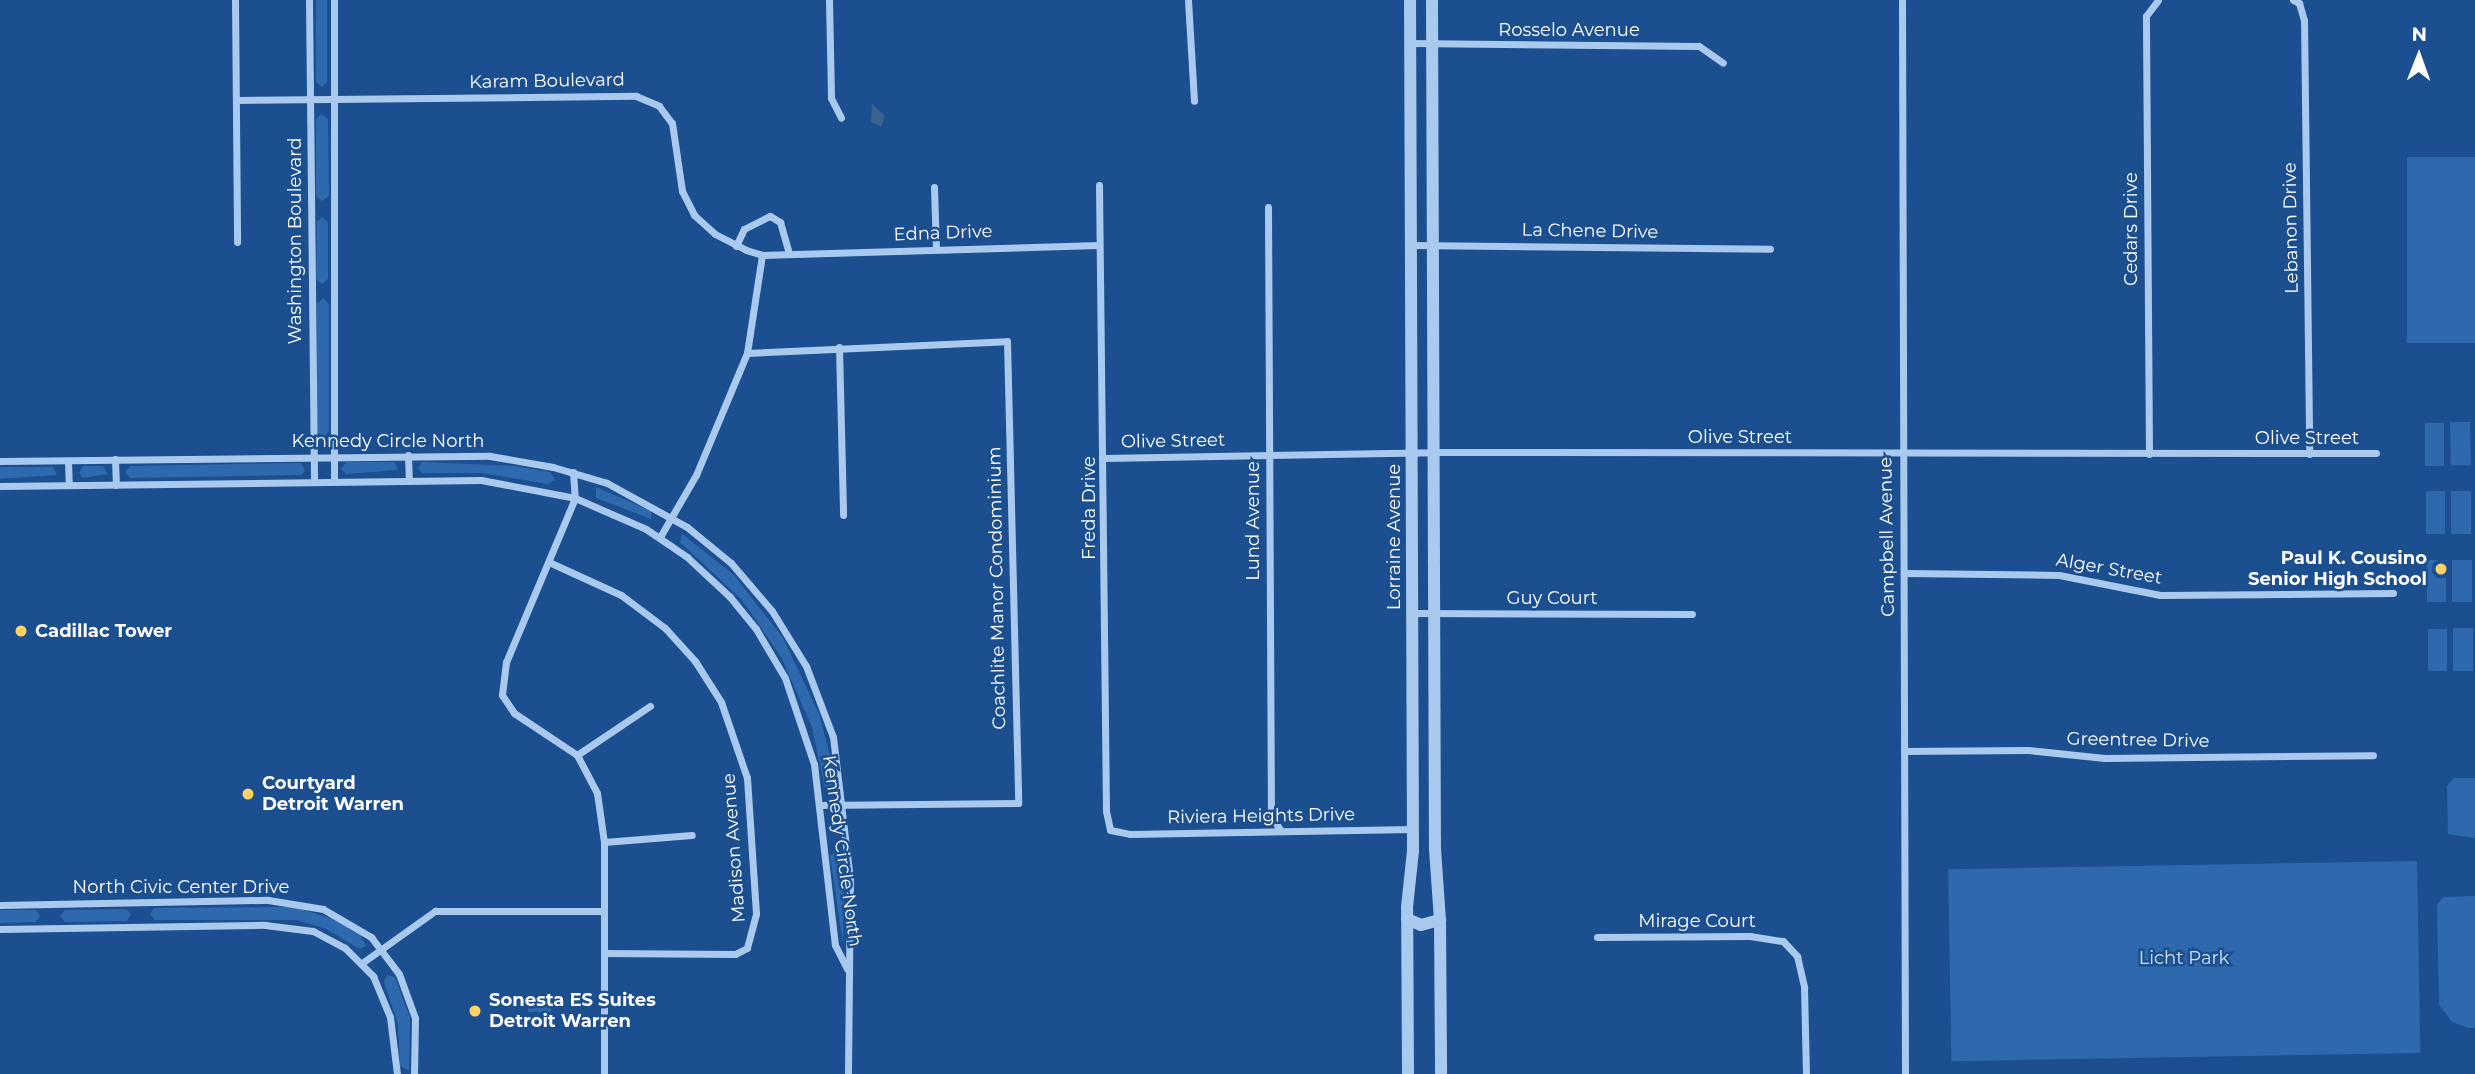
<!DOCTYPE html>
<html>
<head>
<meta charset="utf-8">
<style>
	body { margin:0 }
	#map { position:relative; width:2475px; height:1074px; overflow:hidden; background:#1b4f8f; font-family:Montserrat,sans-serif }
	div>[style] { position:absolute }
	.green>* { inset:0; background:#2e69ad; transform-origin:0 0 }
	.water>* { inset:0; background:#3c6290 }
	.minor>* { height:7px; margin:-3.5px; padding:0 3.5px; transform-origin:3.5px; border-radius:3.5px; background:#a9c9ee }
	.tertiary>* { height:12px; margin:-6px; padding:0 6px; transform-origin:6px; border-radius:6px; background:#a9c9ee }
	.dots>* { width:19px; height:19px; translate:-50% -50%; box-sizing:border-box; border:4px solid #1b4f8f; border-radius:50% }
	span { translate:-50% -50%; white-space:nowrap; text-align:center; line-height:1.15; -webkit-text-stroke:5px #1b4f8f; paint-order:stroke }
	.street-label { font-size:18px; color:#fff }
	.poi-label { font-size:18px; color:#fff; font-weight:700 }
	.right { translate:-100% -50%; text-align:right }
	.left { translate:0 -50%; text-align:left }
	.park-label { font-size:18px; color:#cfe3fa }
	.north { position:absolute; left:2384px; top:21px; width:70px; height:70px; -webkit-text-stroke:5px #1b4f8f; paint-order:stroke; rotate:1deg; font-size:19px; font-weight:700; line-height:28px; text-align:center; color:#fff }
	.north::after { content:''; display:block; margin:auto; width:24px; height:32px; background:#fff; clip-path:polygon(50% 0,100% 100%,50% 72%,0 100%) }
</style>
</head>
<body>
<div id="map">
	<div class="green">
		<i style="clip-path:polygon(316px 0,327px 0,327px 82px,322px 87px,316px 82px)"></i>
		<i style="clip-path:polygon(321px 114px,328px 119px,329px 196px,322px 201px,316px 196px,316px 119px)"></i>
		<i style="left:2475px;top:157px;width:186px;height:68px;rotate:90deg"></i>
		<i style="clip-path:polygon(322px 217px,328px 222px,328px 279px,322px 284px,316px 279px,317px 222px)"></i>
		<i style="clip-path:polygon(323px 298px,329px 304px,329px 431px,324px 437px,317px 432px,317px 304px)"></i>
		<i style="left:2470px;top:422px;width:43px;height:20px;rotate:89deg"></i>
		<i style="left:2425px;top:423px;width:19px;height:43px"></i>
		<i style="clip-path:polygon(346px 462px,394px 462px,398px 470px,346px 474px,341px 469px)"></i>
		<i style="clip-path:polygon(422px 462px,514px 466px,550px 472px,555px 480px,548px 484px,481px 473px,422px 473px,418px 468px)"></i>
		<i style="clip-path:polygon(301px 463px,305px 471px,301px 475px,130px 478px,125px 472px,130px 466px)"></i>
		<i style="clip-path:polygon(83px 466px,103px 466px,108px 474px,83px 478px,79px 473px)"></i>
		<i style="clip-path:polygon(0 467px,53px 467px,57px 475px,0 479px)"></i>
		<i style="clip-path:polygon(596px 487px,651px 511px,651px 519px,596px 498px)"></i>
		<i style="left:2426px;top:491px;width:19px;height:43px"></i>
		<i style="left:2451px;top:491px;width:20px;height:43px"></i>
		<i style="clip-path:polygon(682px 534px,733px 574px,783px 638px,819px 714px,834px 770px,832px 793px,825px 789px,812px 727px,781px 657px,742px 600px,680px 542px)"></i>
		<i style="left:2427px;top:560px;width:19px;height:42px"></i>
		<i style="left:2452px;top:560px;width:20px;height:42px"></i>
		<i style="left:2453px;top:628px;width:20px;height:43px"></i>
		<i style="left:2428px;top:629px;width:19px;height:42px"></i>
		<i style="clip-path:polygon(2454px 778px,2475px 778px,2475px 838px,2448px 834px,2447px 786px)"></i>
		<i style="clip-path:polygon(835px 851px,841px 856px,844px 883px,843px 944px,830px 856px)"></i>
		<i style="left:2417px;top:861px;width:192px;height:469px;rotate:89deg"></i>
		<i style="clip-path:polygon(2475px 896px,2475px 1028px,2469px 1028px,2452px 1022px,2439px 1005px,2437px 905px,2443px 897px)"></i>
		<i style="clip-path:polygon(294px 907px,336px 920px,361px 936px,366px 946px,360px 949px,326px 929px,297px 920px,155px 920px,150px 914px,154px 908px)"></i>
		<i style="clip-path:polygon(126px 909px,131px 914px,127px 921px,65px 922px,60px 916px,65px 910px)"></i>
		<i style="clip-path:polygon(0 910px,36px 910px,40px 916px,36px 922px,0 923px)"></i>
		<i style="clip-path:polygon(387px 975px,395px 977px,410px 1018px,409px 1071px,400px 1066px,398px 1024px,384px 982px)"></i>
		<i style="left:528px;top:1001px;width:23px;height:11px"></i>
	</div>
	<div class="water">
		<i style="clip-path:polygon(872px 104px,885px 116px,881px 127px,871px 122px)"></i>
	</div>
	<div class="minor">
		<i style="left:235px;top:0;width:242px;rotate:89.5deg"></i>
		<i style="left:309px;top:0;width:481px;rotate:89.4deg"></i>
		<i style="left:829px;top:0;width:98px;rotate:88.8deg"></i>
		<i style="left:831px;top:98px;width:22px;rotate:63deg"></i>
		<i style="left:1188px;top:0;width:101px;rotate:86.6deg"></i>
		<i style="left:1902px;top:0;width:1074px;rotate:89.84deg"></i>
		<i style="left:2293px;top:0;width:7px;rotate:27deg"></i>
		<i style="left:2299px;top:3px;width:18px;rotate:74deg"></i>
		<i style="left:2304px;top:20px;width:434px;rotate:89.3deg"></i>
		<i style="left:1410px;top:43px;width:289px;rotate:0.6deg"></i>
		<i style="left:1699px;top:46px;width:29px;rotate:35deg"></i>
		<i style="left:236px;top:100px;width:400px;rotate:-0.6deg"></i>
		<i style="left:636px;top:96px;width:25px;rotate:23deg"></i>
		<i style="left:659px;top:106px;width:21px;rotate:53deg"></i>
		<i style="left:672px;top:123px;width:69px;rotate:81.6deg"></i>
		<i style="left:682px;top:191px;width:27px;rotate:63deg"></i>
		<i style="left:694px;top:215px;width:28px;rotate:42deg"></i>
		<i style="left:715px;top:234px;width:35px;rotate:27deg"></i>
		<i style="left:746px;top:250px;width:17px;rotate:17deg"></i>
		<i style="left:762px;top:255px;width:337px;rotate:-1.7deg"></i>
		<i style="left:1099px;top:185px;width:626px;rotate:89.36deg"></i>
		<i style="left:1106px;top:811px;width:19px;rotate:78deg"></i>
		<i style="left:1110px;top:830px;width:20px;rotate:11deg"></i>
		<i style="left:1130px;top:834px;width:283px;rotate:-1deg"></i>
		<i style="left:934px;top:187px;width:62px;rotate:88.2deg"></i>
		<i style="left:1268px;top:207px;width:609px;rotate:89.72deg"></i>
		<i style="left:1271px;top:816px;width:18px;rotate:56deg"></i>
		<i style="left:1411px;top:245px;width:359px;rotate:0.6deg"></i>
		<i style="left:736px;top:246px;width:19px;rotate:-65deg"></i>
		<i style="left:744px;top:229px;width:29px;rotate:-27deg"></i>
		<i style="left:770px;top:216px;width:12px;rotate:31deg"></i>
		<i style="left:780px;top:222px;width:33px;rotate:74deg"></i>
		<i style="left:839px;top:347px;width:168px;rotate:88.6deg"></i>
		<i style="left:747px;top:353px;width:260px;rotate:-2.6deg"></i>
		<i style="left:1007px;top:341px;width:462px;rotate:88.6deg"></i>
		<i style="left:1018px;top:803px;width:199px;rotate:179.4deg"></i>
		<i style="left:2149px;top:454px;width:438px;rotate:-90.4deg"></i>
		<i style="left:2146px;top:16px;width:20px;rotate:-53deg"></i>
		<i style="left:408px;top:455px;width:25px;rotate:88deg"></i>
		<i style="left:1104px;top:458px;width:330px;rotate:-1deg"></i>
		<i style="left:1434px;top:452px;width:942px;rotate:0.06deg"></i>
		<i style="left:115px;top:459px;width:26px;rotate:88deg"></i>
		<i style="left:0;top:461px;width:490px;rotate:-0.6deg"></i>
		<i style="left:490px;top:456px;width:64px;rotate:9.9deg"></i>
		<i style="left:553px;top:467px;width:56px;rotate:16.5deg"></i>
		<i style="left:607px;top:483px;width:91px;rotate:28.8deg"></i>
		<i style="left:687px;top:527px;width:57px;rotate:39.3deg"></i>
		<i style="left:731px;top:563px;width:63px;rotate:49.5deg"></i>
		<i style="left:772px;top:611px;width:65px;rotate:58.3deg"></i>
		<i style="left:806px;top:666px;width:76px;rotate:69.2deg"></i>
		<i style="left:833px;top:737px;width:143px;rotate:83.2deg"></i>
		<i style="left:850px;top:879px;width:195px;rotate:90.6deg"></i>
		<i style="left:68px;top:461px;width:24px;rotate:88deg"></i>
		<i style="left:573px;top:472px;width:26px;rotate:86deg"></i>
		<i style="left:575px;top:498px;width:178px;rotate:112.8deg"></i>
		<i style="left:506px;top:662px;width:33px;rotate:97deg"></i>
		<i style="left:502px;top:695px;width:22px;rotate:56deg"></i>
		<i style="left:514px;top:713px;width:76px;rotate:33.7deg"></i>
		<i style="left:577px;top:755px;width:43px;rotate:62.2deg"></i>
		<i style="left:597px;top:793px;width:49px;rotate:81.9deg"></i>
		<i style="left:604px;top:842px;width:232px;rotate:90deg"></i>
		<i style="left:334px;top:481px;width:481px;rotate:-90deg"></i>
		<i style="left:0;top:486px;width:481px;rotate:-0.7deg"></i>
		<i style="left:481px;top:480px;width:96px;rotate:10.8deg"></i>
		<i style="left:575px;top:498px;width:77px;rotate:23.6deg"></i>
		<i style="left:646px;top:529px;width:50px;rotate:34.3deg"></i>
		<i style="left:687px;top:557px;width:59px;rotate:42.9deg"></i>
		<i style="left:730px;top:597px;width:41px;rotate:50.9deg"></i>
		<i style="left:756px;top:629px;width:57px;rotate:59.4deg"></i>
		<i style="left:785px;top:678px;width:91px;rotate:71.4deg"></i>
		<i style="left:814px;top:764px;width:182px;rotate:83.4deg"></i>
		<i style="left:835px;top:945px;width:27px;rotate:63deg"></i>
		<i style="left:660px;top:537px;width:72px;rotate:-59.9deg"></i>
		<i style="left:696px;top:475px;width:132px;rotate:-67.3deg"></i>
		<i style="left:747px;top:353px;width:99px;rotate:-81.3deg"></i>
		<i style="left:551px;top:563px;width:77px;rotate:24.6deg"></i>
		<i style="left:621px;top:595px;width:55px;rotate:36.9deg"></i>
		<i style="left:665px;top:628px;width:45px;rotate:47.7deg"></i>
		<i style="left:695px;top:661px;width:49px;rotate:57.6deg"></i>
		<i style="left:721px;top:702px;width:80px;rotate:71.1deg"></i>
		<i style="left:747px;top:778px;width:136px;rotate:86.2deg"></i>
		<i style="left:756px;top:914px;width:35px;rotate:105deg"></i>
		<i style="left:747px;top:948px;width:13px;rotate:153deg"></i>
		<i style="left:735px;top:954px;width:131px;rotate:-179.6deg"></i>
		<i style="left:1904px;top:573px;width:155px;rotate:0.7deg"></i>
		<i style="left:2059px;top:575px;width:103px;rotate:11.2deg"></i>
		<i style="left:2160px;top:595px;width:233px;rotate:-0.5deg"></i>
		<i style="left:1412px;top:613px;width:280px;rotate:0.2deg"></i>
		<i style="left:1904px;top:751px;width:124px;rotate:-0.5deg"></i>
		<i style="left:2028px;top:750px;width:77px;rotate:5.9deg"></i>
		<i style="left:2105px;top:758px;width:268px;rotate:-0.6deg"></i>
		<i style="left:577px;top:755px;width:88px;rotate:-33.9deg"></i>
		<i style="left:604px;top:842px;width:88px;rotate:-4.5deg"></i>
		<i style="left:0;top:905px;width:268px;rotate:-1.1deg"></i>
		<i style="left:268px;top:900px;width:56px;rotate:9.3deg"></i>
		<i style="left:323px;top:909px;width:56px;rotate:30.3deg"></i>
		<i style="left:371px;top:937px;width:46px;rotate:52.9deg"></i>
		<i style="left:399px;top:974px;width:47px;rotate:70deg"></i>
		<i style="left:415px;top:1018px;width:56px;rotate:91deg"></i>
		<i style="left:0;top:929px;width:265px;rotate:-0.9deg"></i>
		<i style="left:265px;top:925px;width:48px;rotate:7.1deg"></i>
		<i style="left:313px;top:931px;width:36px;rotate:28deg"></i>
		<i style="left:345px;top:948px;width:40px;rotate:45deg"></i>
		<i style="left:373px;top:976px;width:44px;rotate:67.5deg"></i>
		<i style="left:390px;top:1017px;width:57px;rotate:83deg"></i>
		<i style="left:1597px;top:937px;width:153px;rotate:-0.4deg"></i>
		<i style="left:1750px;top:936px;width:33px;rotate:9deg"></i>
		<i style="left:1783px;top:941px;width:21px;rotate:47deg"></i>
		<i style="left:1797px;top:956px;width:32px;rotate:77deg"></i>
		<i style="left:1804px;top:987px;width:87px;rotate:88.7deg"></i>
		<i style="left:362px;top:963px;width:90px;rotate:-35.5deg"></i>
		<i style="left:435px;top:911px;width:169px"></i>
	</div>
	<div class="tertiary">
		<i style="left:1432px;top:0;width:849px;rotate:89.8deg"></i>
		<i style="left:1435px;top:849px;width:71px;rotate:86deg"></i>
		<i style="left:1440px;top:920px;width:154px;rotate:89.6deg"></i>
		<i style="left:1407px;top:919px;width:15px;rotate:23deg"></i>
		<i style="left:1421px;top:925px;width:20px;rotate:-15deg"></i>
		<i style="left:1408px;top:1074px;width:167px;rotate:-90.3deg"></i>
		<i style="left:1407px;top:907px;width:56px;rotate:-83.9deg"></i>
		<i style="left:1413px;top:851px;width:851px;rotate:-90.2deg"></i>
	</div>
	<div class="dots">
		<i style="left:2441px;top:569px;background:#ffd166"></i>
		<i style="left:21px;top:631px;background:#ffd166"></i>
		<i style="left:248px;top:794px;background:#ffd166"></i>
		<i style="left:475px;top:1011px;background:#ffd166"></i>
	</div>
	<div class="street-label">
		<span style="left:1569px;top:30px">Rosselo Avenue</span>
		<span style="left:547px;top:81px;rotate:-1deg">Karam Boulevard</span>
		<span style="left:2291px;top:228px;rotate:-91deg">Lebanon Drive</span>
		<span style="left:2131px;top:229px;rotate:-90deg">Cedars Drive</span>
		<span style="left:1590px;top:231px;rotate:1deg">La Chene Drive</span>
		<span style="left:943px;top:233px;rotate:-2deg">Edna Drive</span>
		<span style="left:295px;top:241px;rotate:-90deg">Washington Boulevard</span>
		<span style="left:1740px;top:437px">Olive Street</span>
		<span style="left:2307px;top:438px">Olive Street</span>
		<span style="left:388px;top:441px">Kennedy Circle North</span>
		<span style="left:1173px;top:441px;rotate:-1deg">Olive Street</span>
		<span style="left:1089px;top:508px;rotate:-90deg">Freda Drive</span>
		<span style="left:1253px;top:521px;rotate:-90deg">Lund Avenue</span>
		<span style="left:1394px;top:537px;rotate:-90deg">Lorraine Avenue</span>
		<span style="left:1887px;top:537px;rotate:-91deg">Campbell Avenue</span>
		<span style="left:2109px;top:569px;rotate:10deg">Alger Street</span>
		<span style="left:997px;top:588px;rotate:-91deg">Coachlite Manor Condominium</span>
		<span style="left:1552px;top:598px">Guy Court</span>
		<span style="left:2138px;top:740px;rotate:1deg">Greentree Drive</span>
		<span style="left:1261px;top:816px;rotate:-1deg">Riviera Heights Drive</span>
		<span style="left:734px;top:848px;rotate:-94deg">Madison Avenue</span>
		<span style="left:842px;top:851px;rotate:82deg">Kennedy Circle North</span>
		<span style="left:181px;top:887px">North Civic Center Drive</span>
		<span style="left:1697px;top:921px">Mirage Court</span>
	</div>
	<div class="poi-label">
		<span class="right" style="left:2427px;top:569px">Paul K. Cousino<br>Senior High School</span>
		<span class="left" style="left:35px;top:631px">Cadillac Tower</span>
		<span class="left" style="left:262px;top:794px">Courtyard<br>Detroit Warren</span>
		<span class="left" style="left:489px;top:1011px">Sonesta ES Suites<br>Detroit Warren</span>
	</div>
	<div class="park-label">
		<span style="left:2184px;top:958px">Licht Park</span>
	</div>
	<div class="north">N</div>
</div>
</body>
</html>
